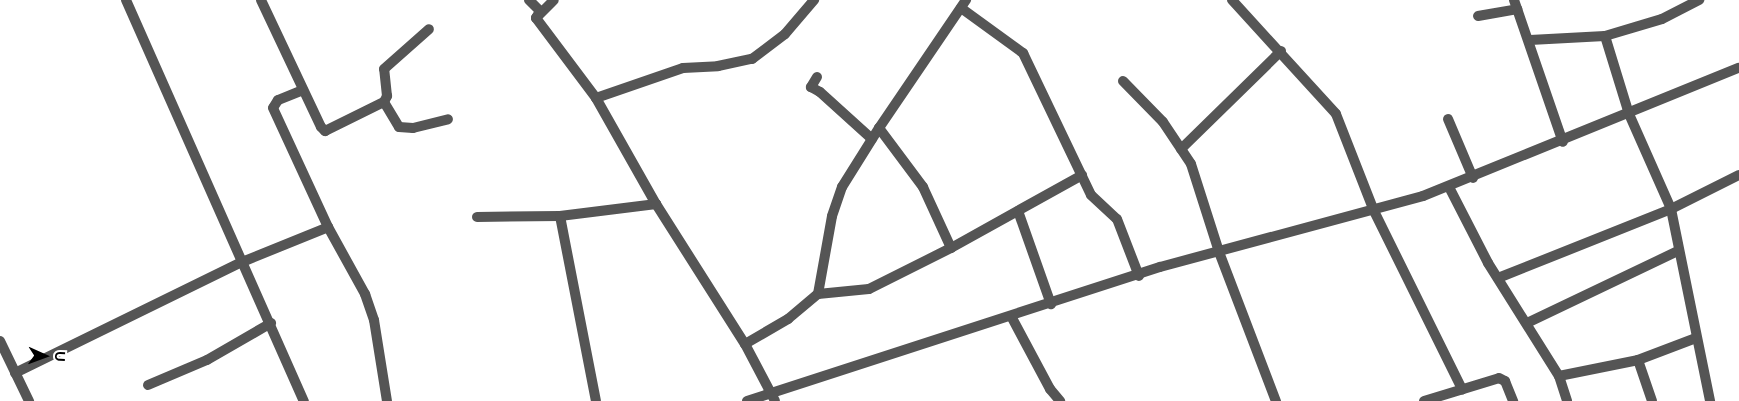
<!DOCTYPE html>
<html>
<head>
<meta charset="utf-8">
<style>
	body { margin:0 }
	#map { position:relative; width:1739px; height:401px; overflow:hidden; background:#fff; font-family:Raleway,sans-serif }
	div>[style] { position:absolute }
	.minor>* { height:10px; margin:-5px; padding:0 5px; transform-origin:5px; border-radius:5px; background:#555 }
	.tertiary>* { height:10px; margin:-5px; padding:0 5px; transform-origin:5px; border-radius:5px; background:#555 }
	span { translate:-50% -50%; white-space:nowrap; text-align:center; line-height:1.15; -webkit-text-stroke:4px #fff; paint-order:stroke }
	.north { position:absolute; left:20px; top:331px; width:50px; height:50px; -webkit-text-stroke:4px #fff; paint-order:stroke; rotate:92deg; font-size:14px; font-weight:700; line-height:20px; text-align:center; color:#000 }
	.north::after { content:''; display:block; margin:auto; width:18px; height:22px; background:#000; clip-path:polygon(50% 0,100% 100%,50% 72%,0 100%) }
</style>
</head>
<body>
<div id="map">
	<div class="minor">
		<i style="left:126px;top:0;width:439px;rotate:66.1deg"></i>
		<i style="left:261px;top:0;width:140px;rotate:64.7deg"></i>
		<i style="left:321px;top:127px;width:6px;rotate:45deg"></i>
		<i style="left:325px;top:131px;width:66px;rotate:-26.2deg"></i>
		<i style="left:384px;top:102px;width:7px;rotate:-63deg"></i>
		<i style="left:387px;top:96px;width:27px;rotate:-96deg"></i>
		<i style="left:384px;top:69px;width:60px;rotate:-41.6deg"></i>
		<i style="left:1232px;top:0;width:154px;rotate:47.6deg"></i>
		<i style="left:1336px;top:114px;width:104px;rotate:68.6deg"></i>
		<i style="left:1374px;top:211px;width:199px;rotate:63.7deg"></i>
		<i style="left:1514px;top:0;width:150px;rotate:71deg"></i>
		<i style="left:961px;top:8px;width:77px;rotate:36deg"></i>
		<i style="left:1023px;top:53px;width:157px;rotate:64.4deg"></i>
		<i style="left:1091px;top:195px;width:35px;rotate:43deg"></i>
		<i style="left:1117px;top:219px;width:61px;rotate:68.9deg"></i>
		<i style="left:1478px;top:16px;width:40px;rotate:-10deg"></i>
		<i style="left:536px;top:18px;width:25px;rotate:-45deg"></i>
		<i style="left:1605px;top:36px;width:82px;rotate:72.9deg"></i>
		<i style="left:1629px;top:114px;width:104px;rotate:66.1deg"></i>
		<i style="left:1671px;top:209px;width:196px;rotate:78.5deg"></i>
		<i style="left:1530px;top:40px;width:75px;rotate:-3.1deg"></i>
		<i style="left:1605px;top:36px;width:59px;rotate:-16.6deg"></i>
		<i style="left:1662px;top:19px;width:42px;rotate:-27.2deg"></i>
		<i style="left:817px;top:77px;width:12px;rotate:121deg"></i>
		<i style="left:811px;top:87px;width:10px;rotate:29deg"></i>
		<i style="left:820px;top:92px;width:70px;rotate:42.1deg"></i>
		<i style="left:1123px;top:81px;width:57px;rotate:45.7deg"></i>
		<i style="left:1163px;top:122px;width:50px;rotate:56.3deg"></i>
		<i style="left:1191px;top:164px;width:92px;rotate:72.3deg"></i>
		<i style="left:1219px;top:252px;width:160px;rotate:69.1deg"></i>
		<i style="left:303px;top:90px;width:27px;rotate:158deg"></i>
		<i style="left:278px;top:100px;width:9px;rotate:122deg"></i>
		<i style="left:273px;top:108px;width:131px;rotate:65.2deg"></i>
		<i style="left:328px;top:227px;width:77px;rotate:61.1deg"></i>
		<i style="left:365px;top:294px;width:28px;rotate:71deg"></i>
		<i style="left:374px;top:320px;width:82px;rotate:80.9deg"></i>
		<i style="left:596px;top:98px;width:92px;rotate:-19deg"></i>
		<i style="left:683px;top:68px;width:35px;rotate:-3deg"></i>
		<i style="left:718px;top:66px;width:35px;rotate:-12deg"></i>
		<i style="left:752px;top:59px;width:41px;rotate:-37.1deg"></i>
		<i style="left:785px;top:34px;width:45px;rotate:-49.5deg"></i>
		<i style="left:384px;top:102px;width:29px;rotate:59deg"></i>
		<i style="left:399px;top:127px;width:14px;rotate:4deg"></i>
		<i style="left:413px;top:128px;width:36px;rotate:-14deg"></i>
		<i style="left:1448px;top:119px;width:64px;rotate:67deg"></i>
		<i style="left:879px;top:128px;width:74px;rotate:53.3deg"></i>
		<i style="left:923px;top:187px;width:67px;rotate:65.3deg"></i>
		<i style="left:1181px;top:149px;width:140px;rotate:-44.4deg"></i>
		<i style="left:1449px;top:187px;width:85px;rotate:62.8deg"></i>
		<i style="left:1488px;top:263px;width:133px;rotate:57.9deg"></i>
		<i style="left:1559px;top:376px;width:26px;rotate:72deg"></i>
		<i style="left:1018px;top:211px;width:99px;rotate:70.5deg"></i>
		<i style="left:560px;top:216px;width:188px;rotate:79deg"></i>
		<i style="left:477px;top:217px;width:83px;rotate:-0.7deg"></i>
		<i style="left:560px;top:216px;width:97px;rotate:-7.1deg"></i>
		<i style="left:1498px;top:278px;width:186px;rotate:-21.7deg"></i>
		<i style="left:1671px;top:209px;width:76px;rotate:-26.6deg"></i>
		<i style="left:818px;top:294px;width:51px;rotate:-5.6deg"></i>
		<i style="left:869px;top:289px;width:92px;rotate:-26.6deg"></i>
		<i style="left:951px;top:248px;width:150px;rotate:-29.1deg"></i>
		<i style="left:1011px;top:316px;width:83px;rotate:61.9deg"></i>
		<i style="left:1050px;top:389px;width:16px;rotate:50deg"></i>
		<i style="left:1527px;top:323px;width:167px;rotate:-25.5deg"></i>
		<i style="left:0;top:341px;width:67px;rotate:64.2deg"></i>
		<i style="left:745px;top:344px;width:50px;rotate:-30.2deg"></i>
		<i style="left:788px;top:319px;width:39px;rotate:-40deg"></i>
		<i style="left:818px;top:294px;width:79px;rotate:-79.8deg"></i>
		<i style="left:832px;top:216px;width:31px;rotate:-71deg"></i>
		<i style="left:842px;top:187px;width:70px;rotate:-57.9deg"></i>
		<i style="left:879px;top:128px;width:155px;rotate:-55.8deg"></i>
		<i style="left:1638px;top:360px;width:43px;rotate:71.1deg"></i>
		<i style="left:15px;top:373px;width:253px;rotate:-26.1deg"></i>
		<i style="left:242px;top:262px;width:93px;rotate:-22.1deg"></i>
		<i style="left:1559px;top:376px;width:81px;rotate:-11.4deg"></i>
		<i style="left:1638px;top:360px;width:62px;rotate:-20.8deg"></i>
		<i style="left:148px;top:385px;width:64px;rotate:-23deg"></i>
		<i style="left:207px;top:360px;width:74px;rotate:-30deg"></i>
		<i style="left:747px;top:401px;width:434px;rotate:-18deg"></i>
		<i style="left:1160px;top:267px;width:272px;rotate:-15.1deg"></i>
		<i style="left:1423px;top:196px;width:341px;rotate:-22.1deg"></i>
		<i style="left:1424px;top:401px;width:78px;rotate:-17deg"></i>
		<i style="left:1499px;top:378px;width:7px;rotate:27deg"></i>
		<i style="left:1505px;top:381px;width:22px;rotate:68deg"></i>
	</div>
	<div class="tertiary">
		<i style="left:529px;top:0;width:16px;rotate:45deg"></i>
		<i style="left:540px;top:11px;width:8px;rotate:120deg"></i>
		<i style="left:536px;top:18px;width:100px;rotate:53.1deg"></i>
		<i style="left:596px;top:98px;width:122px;rotate:60.5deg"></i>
		<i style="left:656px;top:204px;width:166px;rotate:57.6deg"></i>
		<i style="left:745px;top:344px;width:64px;rotate:62.2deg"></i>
	</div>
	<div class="north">U</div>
</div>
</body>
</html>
